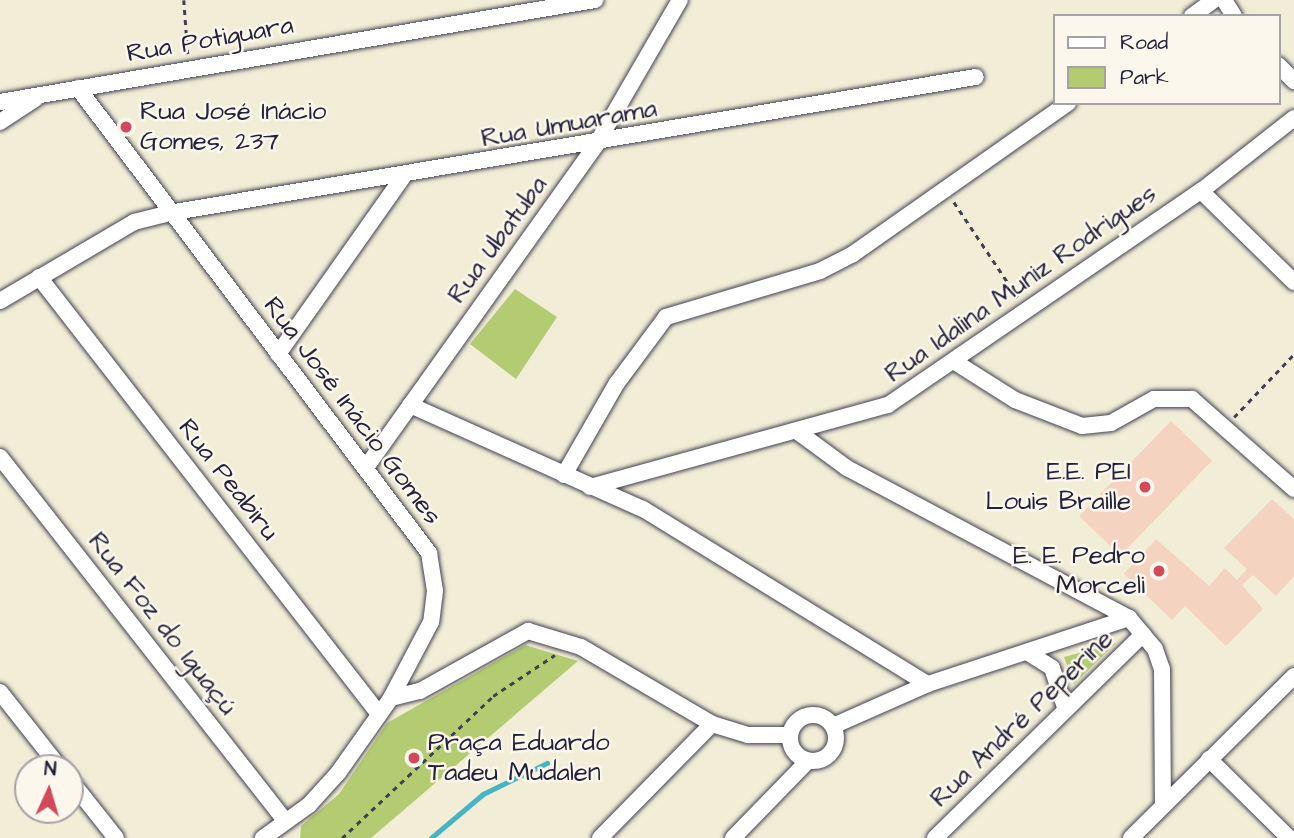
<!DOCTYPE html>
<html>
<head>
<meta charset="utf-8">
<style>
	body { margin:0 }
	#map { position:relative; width:1294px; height:838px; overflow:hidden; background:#f1edd6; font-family:"Architects Daughter",sans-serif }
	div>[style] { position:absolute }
	.built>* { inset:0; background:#f5d3c1; transform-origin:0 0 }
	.green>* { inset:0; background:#b4cc71 }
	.stream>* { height:4.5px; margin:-2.25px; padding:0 2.25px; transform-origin:2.25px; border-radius:2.25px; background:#47b4c3 }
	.path>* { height:2.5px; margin-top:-1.25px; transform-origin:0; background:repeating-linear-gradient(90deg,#414052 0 5px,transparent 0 10px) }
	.roads { filter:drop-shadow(0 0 2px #414052) drop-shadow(0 0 2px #414052) }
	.minor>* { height:16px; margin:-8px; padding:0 8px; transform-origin:8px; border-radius:8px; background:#fff }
	.minor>.ring { margin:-8px; padding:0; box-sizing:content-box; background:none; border:16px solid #fff; border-radius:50% }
	.dots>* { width:19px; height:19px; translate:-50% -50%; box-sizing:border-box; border:4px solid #fbf7ec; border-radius:50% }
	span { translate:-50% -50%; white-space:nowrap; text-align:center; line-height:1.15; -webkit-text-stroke:5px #fbf7ec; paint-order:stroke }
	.street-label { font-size:26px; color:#22223b }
	.poi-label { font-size:26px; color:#22223b }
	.left { translate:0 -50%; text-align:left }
	.right { translate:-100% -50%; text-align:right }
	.legend { position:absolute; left:1053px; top:14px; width:228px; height:91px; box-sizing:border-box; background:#fbf7ec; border:2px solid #a4a2a5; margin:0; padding:9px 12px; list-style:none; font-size:21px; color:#22223b }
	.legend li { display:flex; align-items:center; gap:14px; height:35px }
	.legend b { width:35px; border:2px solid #a4a2a5 }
	.north { position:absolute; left:14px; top:754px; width:70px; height:70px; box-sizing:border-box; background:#fbf7ec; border:2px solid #a4a2a5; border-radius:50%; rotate:4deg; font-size:19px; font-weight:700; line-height:28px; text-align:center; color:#22223b }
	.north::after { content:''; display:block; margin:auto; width:24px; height:32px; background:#d1495b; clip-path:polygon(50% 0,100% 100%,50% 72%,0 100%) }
</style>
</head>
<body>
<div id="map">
	<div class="built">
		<i style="left:1171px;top:421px;width:57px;height:132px;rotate:44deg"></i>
		<i style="clip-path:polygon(1272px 499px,1294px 519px,1294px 576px,1276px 596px,1253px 575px,1242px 585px,1263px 609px,1226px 646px,1185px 606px,1172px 620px,1124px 574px,1156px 539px,1209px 586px,1225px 568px,1237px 580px,1247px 569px,1224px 548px)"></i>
	</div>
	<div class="green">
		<i style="clip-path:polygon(515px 289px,557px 317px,516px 379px,470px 344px)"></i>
		<i style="clip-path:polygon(1116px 643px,1074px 684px,1064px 657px)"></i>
		<i style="clip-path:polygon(525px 645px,578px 661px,371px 838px,300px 838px,301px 826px,339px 794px,387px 723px)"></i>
	</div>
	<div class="stream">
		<i style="left:431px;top:838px;width:68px;rotate:-40.2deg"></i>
		<i style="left:483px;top:794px;width:71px;rotate:-25.8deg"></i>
	</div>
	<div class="path">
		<i style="left:184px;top:0;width:54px;rotate:85.8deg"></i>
		<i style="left:954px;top:202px;width:117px;rotate:56.2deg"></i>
		<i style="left:1234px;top:417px;width:87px;rotate:-46.4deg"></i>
		<i style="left:342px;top:838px;width:207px;rotate:-43.2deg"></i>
		<i style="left:493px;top:696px;width:74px;rotate:-33.5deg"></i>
	</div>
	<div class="roads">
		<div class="minor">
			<i style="left:1224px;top:0;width:19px;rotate:58deg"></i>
			<i style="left:1192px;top:16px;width:27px;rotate:-36deg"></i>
			<i style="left:1278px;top:65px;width:23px;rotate:45deg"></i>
			<i style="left:78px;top:88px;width:583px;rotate:52.95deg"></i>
			<i style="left:429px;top:553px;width:38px;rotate:81deg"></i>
			<i style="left:435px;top:591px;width:31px;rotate:97deg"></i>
			<i style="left:431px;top:622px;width:86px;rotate:117.8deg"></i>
			<i style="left:391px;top:698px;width:92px;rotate:125.2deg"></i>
			<i style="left:338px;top:773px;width:43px;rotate:132.2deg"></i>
			<i style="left:309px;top:805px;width:57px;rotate:144.3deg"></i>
			<i style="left:0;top:102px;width:604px;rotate:-9.73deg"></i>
			<i style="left:0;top:122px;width:42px;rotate:-33.3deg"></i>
			<i style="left:1201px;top:191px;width:130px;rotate:44.4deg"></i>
			<i style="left:39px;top:277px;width:554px;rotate:52.12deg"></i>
			<i style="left:0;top:301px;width:156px;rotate:-30.5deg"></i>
			<i style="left:134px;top:222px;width:36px;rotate:-14deg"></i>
			<i style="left:169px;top:213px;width:818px;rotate:-9.57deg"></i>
			<i style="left:278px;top:354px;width:215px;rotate:-54.8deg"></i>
			<i style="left:955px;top:362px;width:71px;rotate:32.3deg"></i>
			<i style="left:1015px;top:400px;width:72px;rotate:21.2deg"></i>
			<i style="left:1082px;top:426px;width:29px;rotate:-6deg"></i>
			<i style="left:1111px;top:423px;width:49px;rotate:-29.2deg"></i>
			<i style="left:1154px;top:399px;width:38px"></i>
			<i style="left:1192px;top:399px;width:136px;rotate:41.4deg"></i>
			<i style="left:410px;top:405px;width:255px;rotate:24.1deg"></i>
			<i style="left:643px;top:509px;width:334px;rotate:31.6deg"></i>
			<i style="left:798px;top:432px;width:61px;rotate:36.3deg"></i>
			<i style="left:847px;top:468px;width:319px;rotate:28deg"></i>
			<i style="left:1129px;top:618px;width:40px;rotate:50deg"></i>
			<i style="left:1155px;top:649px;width:21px;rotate:71deg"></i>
			<i style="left:1162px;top:669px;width:136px;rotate:89.6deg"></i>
			<i style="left:0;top:457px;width:462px;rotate:51.9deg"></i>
			<i style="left:367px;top:466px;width:397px;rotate:-54.5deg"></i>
			<i style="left:597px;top:143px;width:165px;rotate:-59.9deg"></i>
			<i style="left:564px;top:475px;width:106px;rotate:-60.1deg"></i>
			<i style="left:617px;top:383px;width:82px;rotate:-53.4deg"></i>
			<i style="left:666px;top:317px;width:161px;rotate:-16.6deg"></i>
			<i style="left:820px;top:271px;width:37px;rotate:-27deg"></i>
			<i style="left:853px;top:254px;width:263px;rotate:-35.1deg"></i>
			<i style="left:590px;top:487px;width:309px;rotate:-15.4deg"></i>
			<i style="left:888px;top:405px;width:379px;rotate:-34.4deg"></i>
			<i style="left:1201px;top:191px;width:118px;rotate:-38.1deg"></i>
			<i style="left:1030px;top:654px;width:26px;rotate:32deg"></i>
			<i style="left:1052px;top:668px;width:41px;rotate:71.6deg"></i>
			<i style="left:0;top:692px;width:97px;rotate:51.7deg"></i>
			<i style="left:391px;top:698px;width:30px;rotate:-14deg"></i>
			<i style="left:420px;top:691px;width:124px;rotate:-29.1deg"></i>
			<i style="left:528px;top:631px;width:55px;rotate:16.8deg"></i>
			<i style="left:581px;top:647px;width:152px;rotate:30.4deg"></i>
			<i style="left:712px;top:724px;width:38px;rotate:17deg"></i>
			<i style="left:748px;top:735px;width:41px"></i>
			<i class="ring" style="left:790px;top:715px;width:30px;height:30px"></i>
			<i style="left:833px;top:726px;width:104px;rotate:-23.9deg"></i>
			<i style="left:928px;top:684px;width:212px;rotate:-18.2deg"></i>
			<i style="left:1209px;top:759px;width:112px;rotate:44.6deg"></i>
			<i style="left:70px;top:780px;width:74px;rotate:51.6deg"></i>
			<i style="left:600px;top:838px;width:160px;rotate:-45.5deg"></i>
			<i style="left:733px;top:838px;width:107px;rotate:-45.8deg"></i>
			<i style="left:935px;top:838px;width:291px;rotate:-44.4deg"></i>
			<i style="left:1131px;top:838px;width:230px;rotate:-44.8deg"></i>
		</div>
	</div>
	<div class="dots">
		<i style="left:126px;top:127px;background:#d1495b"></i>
		<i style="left:1145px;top:487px;background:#d1495b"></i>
		<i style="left:1159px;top:571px;background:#d1495b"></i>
		<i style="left:414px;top:758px;background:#d1495b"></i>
	</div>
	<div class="street-label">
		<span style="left:210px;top:40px;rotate:-10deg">Rua Potiguara</span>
		<span style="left:569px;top:124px;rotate:-10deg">Rua Umuarama</span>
		<span style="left:498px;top:240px;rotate:-54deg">Rua Ubatuba</span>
		<span style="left:1021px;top:284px;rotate:-35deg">Rua Idalina Muniz Rodrigues</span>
		<span style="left:352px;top:411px;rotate:53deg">Rua José Inácio Gomes</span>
		<span style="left:228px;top:480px;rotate:52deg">Rua Peabiru</span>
		<span style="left:162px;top:624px;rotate:52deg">Rua Foz do Iguaçú</span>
		<span style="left:1022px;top:719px;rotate:-44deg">Rua André Peperine</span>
	</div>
	<div class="poi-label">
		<span class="left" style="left:140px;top:127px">Rua José Inácio<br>Gomes, 237</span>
		<span class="right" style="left:1131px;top:487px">E.E. PEI<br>Louis Braille</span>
		<span class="right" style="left:1145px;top:571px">E. E. Pedro<br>Morceli</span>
		<span class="left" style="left:428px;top:758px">Praça Eduardo<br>Tadeu Mudalen</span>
	</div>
	<ul class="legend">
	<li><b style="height:9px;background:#fff"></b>Road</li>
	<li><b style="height:19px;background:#b4cc71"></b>Park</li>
	</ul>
	<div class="north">N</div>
</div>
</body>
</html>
